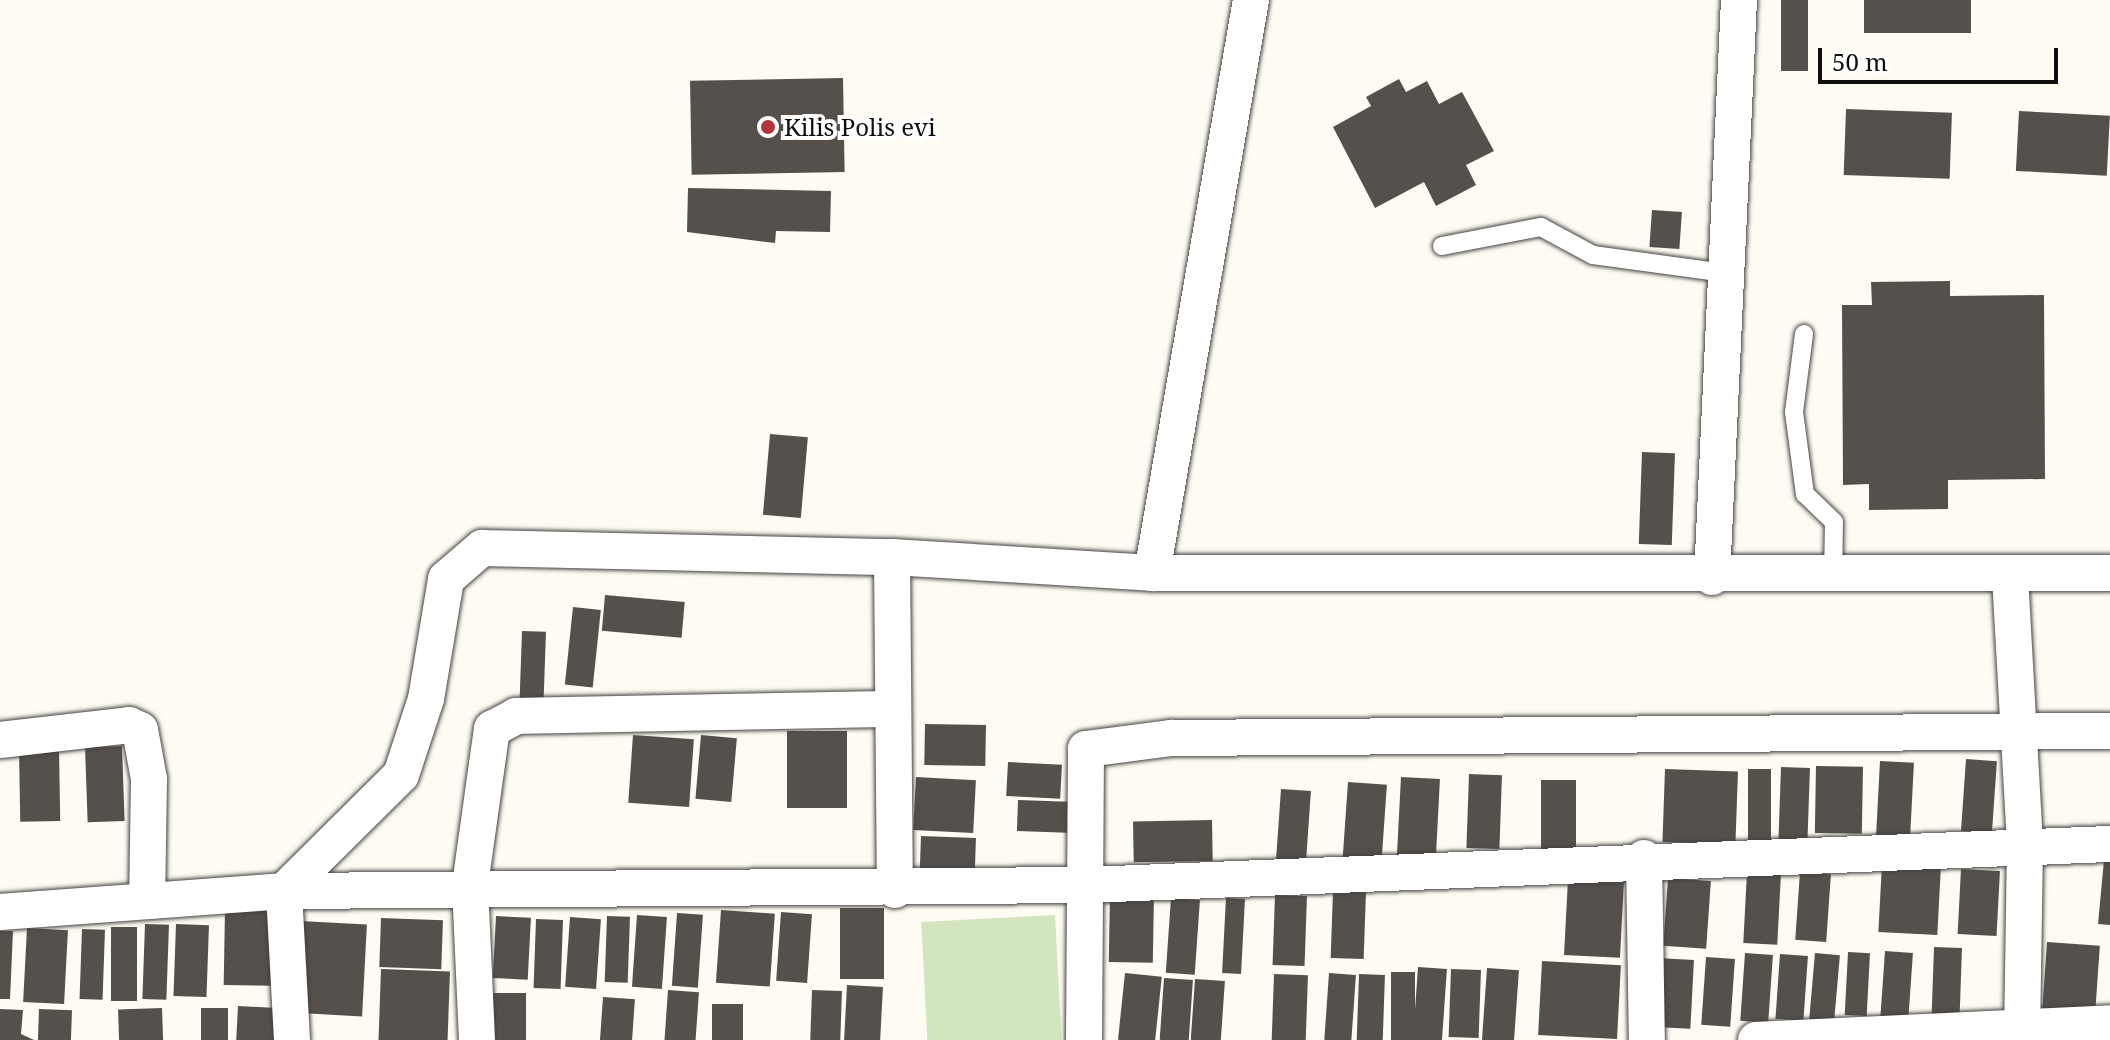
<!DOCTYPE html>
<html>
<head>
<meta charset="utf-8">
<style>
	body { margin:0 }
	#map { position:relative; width:2110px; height:1040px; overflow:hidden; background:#fefbf2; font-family:"Noto Serif",serif }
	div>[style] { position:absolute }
	.green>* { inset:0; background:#d2e5be; transform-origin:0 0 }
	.building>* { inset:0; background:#56504c; transform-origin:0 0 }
	.roads { filter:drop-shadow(0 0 2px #424242) drop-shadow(0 0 2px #424242) }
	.lane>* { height:18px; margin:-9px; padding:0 9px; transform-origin:9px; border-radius:9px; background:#fff }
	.street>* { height:36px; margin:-18px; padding:0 18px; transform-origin:18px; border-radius:18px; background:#fff }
	.dots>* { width:22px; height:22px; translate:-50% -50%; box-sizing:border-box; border:4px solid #fff; border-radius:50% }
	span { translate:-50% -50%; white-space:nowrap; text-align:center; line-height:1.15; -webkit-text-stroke:8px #fff; paint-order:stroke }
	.poi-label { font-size:24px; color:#0f0f0f }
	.left { translate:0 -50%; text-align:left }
	.scale { position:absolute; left:1818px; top:48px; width:240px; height:36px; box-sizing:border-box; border:4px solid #0f0f0f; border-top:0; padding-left:10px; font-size:24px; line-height:28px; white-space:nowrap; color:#0f0f0f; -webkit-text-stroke:6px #fff; paint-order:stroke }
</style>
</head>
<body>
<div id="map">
	<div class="green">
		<i style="left:1055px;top:915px;width:125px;height:134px;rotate:87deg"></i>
	</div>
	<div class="building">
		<i style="left:1781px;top:0;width:27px;height:71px"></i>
		<i style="left:1864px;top:0;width:107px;height:33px"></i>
		<i style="left:843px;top:78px;width:94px;height:153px;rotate:89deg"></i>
		<i style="clip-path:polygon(1399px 79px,1406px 92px,1427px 81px,1439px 104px,1462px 92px,1494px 151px,1466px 165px,1476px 185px,1436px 206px,1424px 182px,1375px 208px,1333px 127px,1371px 106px,1366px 97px)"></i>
		<i style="left:1846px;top:109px;width:106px;height:66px;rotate:2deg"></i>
		<i style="left:2019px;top:111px;width:91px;height:60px;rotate:3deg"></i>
		<i style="clip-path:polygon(688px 188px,831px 191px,830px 232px,776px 231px,775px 243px,687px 232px)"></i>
		<i style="left:1652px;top:210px;width:30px;height:37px;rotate:4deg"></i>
		<i style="clip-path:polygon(1950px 281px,1950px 296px,2044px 295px,2045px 479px,1948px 480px,1948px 509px,1869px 510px,1869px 484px,1843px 485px,1842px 305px,1872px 305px,1871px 282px)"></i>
		<i style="left:770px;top:434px;width:38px;height:81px;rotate:5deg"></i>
		<i style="left:1642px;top:452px;width:33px;height:92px;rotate:2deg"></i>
		<i style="left:605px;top:595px;width:80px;height:36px;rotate:5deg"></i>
		<i style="left:573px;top:607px;width:28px;height:78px;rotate:6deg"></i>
		<i style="left:522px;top:631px;width:24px;height:67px;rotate:2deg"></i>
		<i style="left:925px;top:724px;width:61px;height:41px;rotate:1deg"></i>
		<i style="left:847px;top:731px;width:77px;height:60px;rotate:90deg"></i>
		<i style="left:633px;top:735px;width:61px;height:68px;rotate:4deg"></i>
		<i style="left:701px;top:735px;width:36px;height:64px;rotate:5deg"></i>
		<i style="left:122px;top:746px;width:75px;height:37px;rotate:88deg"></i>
		<i style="left:59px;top:749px;width:72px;height:40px;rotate:89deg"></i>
		<i style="left:1966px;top:759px;width:31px;height:72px;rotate:4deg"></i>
		<i style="left:1880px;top:761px;width:34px;height:77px;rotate:3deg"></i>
		<i style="left:1008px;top:762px;width:54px;height:34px;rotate:3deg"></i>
		<i style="left:1816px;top:766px;width:47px;height:67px;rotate:1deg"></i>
		<i style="left:1781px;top:767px;width:29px;height:75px;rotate:2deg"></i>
		<i style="left:1665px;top:769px;width:73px;height:73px;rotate:2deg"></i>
		<i style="left:1748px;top:769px;width:23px;height:74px"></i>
		<i style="left:1469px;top:774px;width:33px;height:74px;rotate:2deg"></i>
		<i style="left:916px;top:777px;width:60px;height:53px;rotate:3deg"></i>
		<i style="left:1401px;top:777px;width:39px;height:80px;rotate:3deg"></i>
		<i style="left:1541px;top:780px;width:35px;height:70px"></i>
		<i style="left:1348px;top:782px;width:39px;height:80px;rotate:4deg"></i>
		<i style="left:1281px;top:789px;width:30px;height:71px;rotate:4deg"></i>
		<i style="left:1018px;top:800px;width:50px;height:31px;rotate:2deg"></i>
		<i style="left:1212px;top:820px;width:41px;height:79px;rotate:89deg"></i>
		<i style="left:921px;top:836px;width:55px;height:42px;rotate:2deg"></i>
		<i style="clip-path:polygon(2104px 860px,2110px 861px,2110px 925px,2098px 924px)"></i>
		<i style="left:1882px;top:863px;width:59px;height:69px;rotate:3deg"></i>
		<i style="left:1961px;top:869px;width:39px;height:65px;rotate:3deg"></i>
		<i style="left:1747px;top:872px;width:34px;height:71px;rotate:3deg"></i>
		<i style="left:1800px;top:872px;width:31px;height:68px;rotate:4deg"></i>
		<i style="left:1668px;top:878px;width:43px;height:68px;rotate:4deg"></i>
		<i style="left:1568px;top:879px;width:56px;height:76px;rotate:3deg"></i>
		<i style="left:1333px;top:891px;width:33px;height:67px;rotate:2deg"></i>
		<i style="left:1110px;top:893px;width:44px;height:69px;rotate:1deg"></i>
		<i style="left:1275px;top:895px;width:32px;height:70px;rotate:2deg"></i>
		<i style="left:1171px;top:898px;width:29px;height:75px;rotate:4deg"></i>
		<i style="left:1226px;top:898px;width:19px;height:75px;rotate:3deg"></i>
		<i style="left:840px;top:908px;width:44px;height:71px"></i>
		<i style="left:225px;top:909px;width:49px;height:76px;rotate:1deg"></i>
		<i style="left:721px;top:910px;width:54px;height:73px;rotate:4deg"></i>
		<i style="left:781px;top:912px;width:31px;height:69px;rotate:4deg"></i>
		<i style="left:677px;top:913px;width:26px;height:73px;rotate:4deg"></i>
		<i style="left:637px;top:915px;width:30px;height:72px;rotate:4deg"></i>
		<i style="left:496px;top:916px;width:35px;height:62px;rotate:3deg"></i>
		<i style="left:607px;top:916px;width:23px;height:66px;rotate:2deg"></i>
		<i style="left:570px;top:917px;width:31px;height:70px;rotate:4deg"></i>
		<i style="left:381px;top:918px;width:62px;height:49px;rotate:2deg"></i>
		<i style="left:536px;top:919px;width:27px;height:69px;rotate:2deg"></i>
		<i style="left:300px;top:921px;width:67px;height:92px;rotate:3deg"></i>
		<i style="left:145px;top:924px;width:24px;height:75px;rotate:2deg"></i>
		<i style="left:176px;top:924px;width:33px;height:72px;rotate:2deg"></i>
		<i style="left:111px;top:927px;width:26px;height:74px"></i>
		<i style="left:27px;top:928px;width:41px;height:74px;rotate:3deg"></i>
		<i style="left:82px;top:929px;width:23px;height:70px;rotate:2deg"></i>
		<i style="clip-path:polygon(0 931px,13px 931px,10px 999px,0 999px)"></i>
		<i style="left:2047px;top:942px;width:53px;height:66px;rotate:4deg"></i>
		<i style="left:1934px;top:947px;width:28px;height:74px;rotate:2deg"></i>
		<i style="left:1885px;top:951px;width:28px;height:67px;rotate:4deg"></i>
		<i style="left:1848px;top:952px;width:22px;height:63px;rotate:3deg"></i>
		<i style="left:1745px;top:953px;width:28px;height:68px;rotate:4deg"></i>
		<i style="left:1815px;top:953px;width:25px;height:66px;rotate:5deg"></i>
		<i style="left:1780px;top:954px;width:28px;height:65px;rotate:4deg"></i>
		<i style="left:1706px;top:957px;width:29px;height:68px;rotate:4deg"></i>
		<i style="left:1658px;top:958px;width:36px;height:69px;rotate:3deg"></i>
		<i style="left:1542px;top:961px;width:79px;height:74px;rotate:3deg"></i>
		<i style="left:1418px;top:967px;width:29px;height:73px;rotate:4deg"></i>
		<i style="left:1487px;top:968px;width:32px;height:72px;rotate:4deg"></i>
		<i style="left:381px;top:969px;width:69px;height:71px;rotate:2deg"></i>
		<i style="left:1451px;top:969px;width:30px;height:68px;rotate:2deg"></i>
		<i style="left:1391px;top:972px;width:24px;height:68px"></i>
		<i style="left:1125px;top:973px;width:37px;height:67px;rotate:6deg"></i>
		<i style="left:1329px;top:973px;width:27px;height:67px;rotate:4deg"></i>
		<i style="left:1274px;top:974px;width:34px;height:66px;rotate:2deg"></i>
		<i style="left:1359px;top:974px;width:26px;height:66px;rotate:2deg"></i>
		<i style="left:1164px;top:978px;width:29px;height:62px;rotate:4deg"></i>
		<i style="left:1195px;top:979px;width:30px;height:61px;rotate:4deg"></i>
		<i style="left:847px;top:985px;width:36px;height:55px;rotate:3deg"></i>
		<i style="left:668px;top:990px;width:31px;height:50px;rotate:4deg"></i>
		<i style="left:812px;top:990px;width:30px;height:50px;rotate:2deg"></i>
		<i style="left:491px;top:993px;width:35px;height:47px"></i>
		<i style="left:603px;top:997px;width:32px;height:43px;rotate:4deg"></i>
		<i style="left:712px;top:1004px;width:31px;height:36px"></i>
		<i style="left:238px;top:1006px;width:39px;height:34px;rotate:3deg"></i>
		<i style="left:162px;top:1008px;width:32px;height:44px;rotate:88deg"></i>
		<i style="left:201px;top:1008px;width:27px;height:32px"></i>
		<i style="clip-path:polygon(0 1009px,23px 1010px,21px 1034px,34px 1040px,0 1040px)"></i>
		<i style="left:39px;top:1009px;width:33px;height:31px;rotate:2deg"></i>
	</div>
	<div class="roads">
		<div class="lane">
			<i style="left:1442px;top:246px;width:101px;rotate:-10.9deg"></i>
			<i style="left:1541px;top:227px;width:59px;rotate:28.3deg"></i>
			<i style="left:1593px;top:255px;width:132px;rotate:7.8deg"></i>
			<i style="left:1804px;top:334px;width:79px;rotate:97.3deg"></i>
			<i style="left:1794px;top:412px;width:83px;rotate:82.4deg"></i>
			<i style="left:1805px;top:494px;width:40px;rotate:44deg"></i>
			<i style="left:1834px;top:522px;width:55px;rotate:91deg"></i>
		</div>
		<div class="street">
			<i style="left:892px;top:557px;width:333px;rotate:89.5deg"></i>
			<i style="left:1152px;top:573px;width:581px;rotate:-80.2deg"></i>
			<i style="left:2010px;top:576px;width:270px;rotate:86.8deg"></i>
			<i style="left:2025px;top:846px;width:194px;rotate:90.9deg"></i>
			<i style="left:1712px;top:577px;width:578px;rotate:-87.32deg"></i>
			<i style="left:0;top:740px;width:130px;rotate:-6.6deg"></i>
			<i style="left:129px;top:725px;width:12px;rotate:24deg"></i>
			<i style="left:140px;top:730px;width:50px;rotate:79.6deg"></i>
			<i style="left:149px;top:779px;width:122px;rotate:90.9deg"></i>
			<i style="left:1644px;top:858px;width:182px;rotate:89.1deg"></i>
			<i style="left:0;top:912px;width:285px;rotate:-4.2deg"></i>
			<i style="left:284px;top:891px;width:804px;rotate:-0.43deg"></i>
			<i style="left:1088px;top:885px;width:1023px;rotate:-2.3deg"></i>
			<i style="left:292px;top:1040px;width:149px;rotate:-93.1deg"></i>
			<i style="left:284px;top:891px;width:165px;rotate:-44.8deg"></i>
			<i style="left:401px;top:775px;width:80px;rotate:-71.8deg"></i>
			<i style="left:426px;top:699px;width:122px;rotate:-80.5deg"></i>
			<i style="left:446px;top:579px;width:48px;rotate:-40.7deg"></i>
			<i style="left:482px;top:548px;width:410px;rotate:1.3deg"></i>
			<i style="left:892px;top:557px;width:260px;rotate:3.5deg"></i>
			<i style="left:1152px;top:573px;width:958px"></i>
			<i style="left:477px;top:1040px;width:155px;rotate:-92.6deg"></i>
			<i style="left:470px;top:885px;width:158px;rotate:-82deg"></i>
			<i style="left:492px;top:729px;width:27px;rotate:-28deg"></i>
			<i style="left:516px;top:716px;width:377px;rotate:-1.1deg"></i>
			<i style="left:1084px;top:1040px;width:291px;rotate:-89.6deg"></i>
			<i style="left:1086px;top:749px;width:86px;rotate:-7.4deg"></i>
			<i style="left:1171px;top:738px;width:939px;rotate:-0.43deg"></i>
			<i style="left:1756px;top:1040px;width:354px;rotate:-2.7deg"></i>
		</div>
	</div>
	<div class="dots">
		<i style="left:768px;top:127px;background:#b1343a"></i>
	</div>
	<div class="poi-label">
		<span class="left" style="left:784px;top:127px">Kilis Polis evi</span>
	</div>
	<div class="scale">50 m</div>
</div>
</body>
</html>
